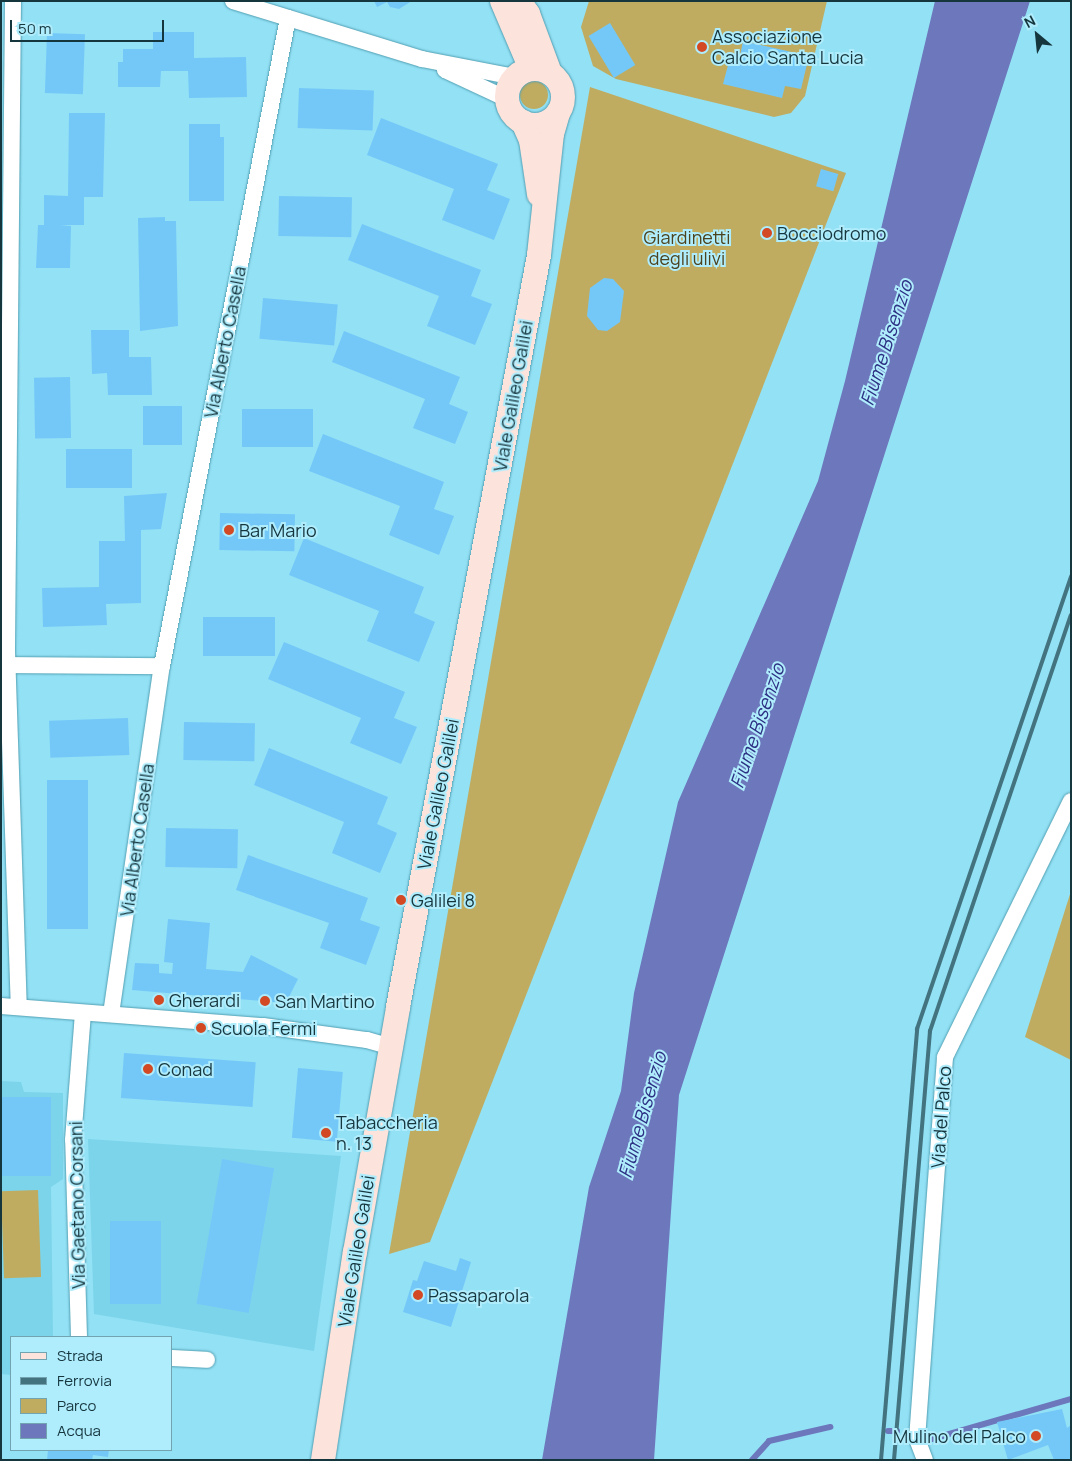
<!DOCTYPE html>
<html>
<head>
<meta charset="utf-8">
<style>
	body { margin:0 }
	#map { position:relative; width:1072px; height:1461px; overflow:hidden; background:#93e1f5; font-family:Manrope,sans-serif }
	div>[style] { position:absolute }
	.built>* { inset:0; background:#7cd4ea }
	.green>* { inset:0; background:#bfac61; transform-origin:0 0 }
	.round { border-radius:50% }
	.water>* { inset:0; background:#6c77bc }
	.stream>* { height:6px; margin:-3px; padding:0 3px; transform-origin:3px; border-radius:3px; background:#6c77bc }
	.building>* { inset:0; background:#74c8f8; transform-origin:0 0 }
	.roads { filter:drop-shadow(0 0 1px #529fb2) drop-shadow(0 0 1px #529fb2) }
	.street>* { height:16px; margin:-8px; padding:0 8px; transform-origin:8px; border-radius:8px; background:#fff }
	.secondary>* { height:24px; margin:-12px; padding:0 12px; transform-origin:12px; border-radius:12px; background:#fce3dc }
	.secondary>.ring { margin:-12px; padding:0; box-sizing:content-box; background:none; border:24px solid #fce3dc; border-radius:50% }
	.rail>* { height:4px; margin:-2px; padding:0 2px; transform-origin:2px; border-radius:2px; background:#42737f }
	.dots>* { width:14px; height:14px; translate:-50% -50%; box-sizing:border-box; border:2px solid #afecfc; border-radius:50% }
	span { translate:-50% -50%; white-space:nowrap; text-align:center; line-height:1.15; -webkit-text-stroke:4px #afecfc; paint-order:stroke }
	.poi-label { font-size:18px; color:#16363e }
	.left { translate:0 -50%; text-align:left }
	.right { translate:-100% -50%; text-align:right }
	.park-label { font-size:18px; color:#4c431e }
	.street-label { font-size:18px; color:#16363e }
	.water-label { font-size:19px; color:#2d3083; font-style:italic }
	.frame { position:absolute; inset:0; border:2px solid #16363e; pointer-events:none }
	.legend { position:absolute; left:10px; top:1336px; width:162px; height:115px; box-sizing:border-box; background:#afecfc; border:1px solid #72a3b0; margin:0; padding:6px 9px; list-style:none; font-size:15px; color:#16363e }
	.legend li { display:flex; align-items:center; gap:10px; height:25px }
	.legend b { width:25px; border:1px solid #72a3b0 }
	.north { position:absolute; left:1012px; top:10px; width:50px; height:50px; -webkit-text-stroke:4px #afecfc; paint-order:stroke; rotate:332deg; font-size:14px; font-weight:700; line-height:20px; text-align:center; color:#16363e }
	.north::after { content:''; display:block; margin:auto; width:18px; height:22px; background:#16363e; clip-path:polygon(50% 0,100% 100%,50% 72%,0 100%) }
	.scale { position:absolute; left:10px; top:20px; width:154px; height:22px; box-sizing:border-box; border:2px solid #16363e; border-top:0; padding-left:6px; font-size:15px; line-height:18px; white-space:nowrap; color:#16363e; -webkit-text-stroke:4px #afecfc; paint-order:stroke }
</style>
</head>
<body>
<div id="map">
	<div class="built">
		<i style="clip-path:polygon(1px 1081px,21px 1082px,24px 1092px,63px 1093px,63px 1179px,51px 1187px,53px 1337px,11px 1337px,11px 1375px,1px 1374px)"></i>
		<i style="clip-path:polygon(88px 1139px,341px 1156px,314px 1351px,94px 1314px)"></i>
	</div>
	<div class="green">
		<i style="clip-path:polygon(589px 1px,827px 1px,805px 96px,791px 113px,774px 117px,616px 79px,593px 66px,581px 27px)"></i>
		<i class="round" style="left:520px;top:81px;width:28px;height:28px"></i>
		<i style="clip-path:polygon(590px 87px,846px 173px,430px 1242px,389px 1254px)"></i>
		<i style="clip-path:polygon(1071px 891px,1071px 1060px,1025px 1037px)"></i>
		<i style="left:38px;top:1190px;width:87px;height:37px;rotate:88deg"></i>
	</div>
	<div class="water">
		<i style="clip-path:polygon(935px 1px,1030px 1px,679px 1095px,654px 1460px,542px 1460px,589px 1187px,621px 1091px,634px 993px,678px 802px,818px 481px,845px 381px)"></i>
	</div>
	<div class="stream">
		<i style="left:888px;top:1431px;width:9px"></i>
		<i style="left:932px;top:1439px;width:145px;rotate:-16.1deg"></i>
		<i style="left:752px;top:1460px;width:25px;rotate:-48deg"></i>
		<i style="left:769px;top:1441px;width:63px;rotate:-12.9deg"></i>
	</div>
	<div class="building">
		<i style="clip-path:polygon(374px 1px,412px 1px,399px 9px,390px 7px,387px 2px,377px 7px)"></i>
		<i style="left:610px;top:23px;width:49px;height:25px;rotate:59deg"></i>
		<i style="clip-path:polygon(153px 32px,194px 32px,194px 58px,246px 57px,247px 97px,189px 98px,188px 71px,161px 71px,160px 87px,118px 87px,118px 62px,123px 62px,123px 49px,153px 49px)"></i>
		<i style="left:47px;top:33px;width:38px;height:60px;rotate:2deg"></i>
		<i style="clip-path:polygon(743px 41px,809px 56px,801px 89px,785px 86px,782px 98px,723px 84px,731px 54px,740px 56px)"></i>
		<i style="left:299px;top:88px;width:75px;height:40px;rotate:2deg"></i>
		<i style="clip-path:polygon(69px 113px,105px 113px,103px 197px,84px 197px,84px 225px,60px 225px,71px 226px,70px 268px,36px 268px,38px 225px,44px 225px,44px 195px,68px 196px)"></i>
		<i style="clip-path:polygon(381px 118px,498px 164px,487px 190px,510px 199px,494px 240px,442px 220px,454px 189px,367px 155px)"></i>
		<i style="clip-path:polygon(189px 124px,220px 124px,220px 137px,224px 137px,224px 201px,189px 201px)"></i>
		<i style="left:821px;top:169px;width:18px;height:18px;rotate:16deg"></i>
		<i style="left:279px;top:196px;width:73px;height:40px;rotate:1deg"></i>
		<i style="clip-path:polygon(165px 217px,165px 221px,176px 221px,178px 326px,140px 331px,138px 218px)"></i>
		<i style="clip-path:polygon(362px 224px,481px 270px,471px 296px,492px 304px,475px 345px,427px 326px,439px 296px,348px 260px)"></i>
		<i style="clip-path:polygon(604px 278px,613px 279px,624px 291px,620px 322px,607px 331px,598px 330px,587px 316px,590px 288px)"></i>
		<i style="left:263px;top:298px;width:75px;height:41px;rotate:5deg"></i>
		<i style="clip-path:polygon(91px 330px,129px 330px,129px 357px,151px 357px,152px 395px,108px 395px,107px 373px,92px 374px)"></i>
		<i style="clip-path:polygon(344px 331px,460px 377px,449px 404px,468px 412px,455px 444px,413px 428px,425px 399px,332px 362px)"></i>
		<i style="left:70px;top:377px;width:61px;height:36px;rotate:89deg"></i>
		<i style="left:143px;top:406px;width:39px;height:39px"></i>
		<i style="left:242px;top:409px;width:71px;height:38px"></i>
		<i style="clip-path:polygon(323px 434px,444px 482px,434px 509px,454px 516px,439px 555px,389px 535px,400px 506px,309px 471px)"></i>
		<i style="left:132px;top:449px;width:39px;height:66px;rotate:90deg"></i>
		<i style="clip-path:polygon(167px 493px,161px 529px,141px 530px,141px 603px,106px 604px,107px 625px,43px 627px,42px 588px,99px 587px,99px 541px,125px 541px,124px 496px)"></i>
		<i style="left:220px;top:513px;width:75px;height:37px;rotate:1deg"></i>
		<i style="clip-path:polygon(304px 538px,424px 587px,414px 613px,435px 622px,419px 662px,367px 641px,379px 611px,289px 575px)"></i>
		<i style="left:203px;top:617px;width:72px;height:39px"></i>
		<i style="clip-path:polygon(284px 642px,405px 692px,394px 718px,417px 727px,401px 764px,350px 743px,361px 718px,268px 679px)"></i>
		<i style="left:128px;top:718px;width:37px;height:79px;rotate:88deg"></i>
		<i style="left:184px;top:722px;width:71px;height:38px;rotate:1deg"></i>
		<i style="clip-path:polygon(269px 748px,388px 797px,377px 824px,397px 833px,380px 873px,332px 853px,344px 822px,254px 785px)"></i>
		<i style="left:88px;top:780px;width:149px;height:41px;rotate:90deg"></i>
		<i style="left:166px;top:828px;width:72px;height:39px;rotate:1deg"></i>
		<i style="clip-path:polygon(248px 855px,368px 898px,360px 920px,380px 927px,366px 965px,320px 948px,329px 923px,236px 890px)"></i>
		<i style="clip-path:polygon(168px 919px,210px 923px,206px 969px,243px 972px,251px 955px,298px 979px,286px 1003px,132px 990px,135px 963px,159px 964px,159px 973px,172px 974px,173px 963px,164px 962px)"></i>
		<i style="left:124px;top:1053px;width:132px;height:45px;rotate:4deg"></i>
		<i style="left:298px;top:1068px;width:45px;height:70px;rotate:5deg"></i>
		<i style="left:2px;top:1097px;width:49px;height:79px"></i>
		<i style="left:222px;top:1159px;width:53px;height:147px;rotate:10deg"></i>
		<i style="left:110px;top:1221px;width:51px;height:83px"></i>
		<i style="clip-path:polygon(460px 1258px,471px 1262px,451px 1327px,403px 1312px,413px 1280px,417px 1281px,424px 1261px,456px 1271px)"></i>
		<i style="clip-path:polygon(1062px 1409px,1067px 1428px,1071px 1425px,1071px 1460px,1054px 1460px,1048px 1445px,1008px 1460px,997px 1422px)"></i>
		<i style="clip-path:polygon(48px 1450px,109px 1450px,108px 1457px,93px 1455px,92px 1460px,47px 1460px)"></i>
	</div>
	<div class="roads">
		<div class="street">
			<i style="left:13px;top:1px;width:650px;rotate:90.53deg"></i>
			<i style="left:7px;top:651px;width:355px;rotate:88.1deg"></i>
			<i style="left:233px;top:1px;width:198px;rotate:17.1deg"></i>
			<i style="left:422px;top:59px;width:95px;rotate:11deg"></i>
			<i style="left:445px;top:70px;width:68px;rotate:25.1deg"></i>
			<i style="left:7px;top:665px;width:155px;rotate:0.4deg"></i>
			<i style="left:1px;top:1006px;width:263px;rotate:4.4deg"></i>
			<i style="left:263px;top:1026px;width:105px;rotate:7.7deg"></i>
			<i style="left:367px;top:1040px;width:25px;rotate:16deg"></i>
			<i style="left:111px;top:1014px;width:352px;rotate:-81.7deg"></i>
			<i style="left:162px;top:666px;width:660px;rotate:-79deg"></i>
			<i style="left:79px;top:1337px;width:197px;rotate:-91.7deg"></i>
			<i style="left:73px;top:1140px;width:127px;rotate:-85.5deg"></i>
			<i style="left:171px;top:1358px;width:36px;rotate:3deg"></i>
			<i style="left:925px;top:1460px;width:22px;rotate:-111deg"></i>
			<i style="left:917px;top:1439px;width:383px;rotate:-85.8deg"></i>
			<i style="left:945px;top:1057px;width:285px;rotate:-63.8deg"></i>
		</div>
		<div class="secondary">
			<i style="left:502px;top:1px;width:74px;rotate:66.9deg"></i>
			<i style="left:519px;top:1px;width:16px;rotate:55deg"></i>
			<i style="left:528px;top:14px;width:63px;rotate:69.6deg"></i>
			<i class="ring" style="left:507px;top:69px;width:32px;height:32px"></i>
			<i style="left:523px;top:122px;width:20px;rotate:66deg"></i>
			<i style="left:531px;top:140px;width:55px;rotate:81.6deg"></i>
			<i style="left:323px;top:1460px;width:210px;rotate:-81.3deg"></i>
			<i style="left:355px;top:1252px;width:249px;rotate:-80deg"></i>
			<i style="left:398px;top:1007px;width:765px;rotate:-79.38deg"></i>
			<i style="left:539px;top:255px;width:122px;rotate:-83.9deg"></i>
			<i style="left:552px;top:134px;width:22px;rotate:-74deg"></i>
		</div>
	</div>
	<div class="rail">
		<i style="left:881px;top:1460px;width:433px;rotate:-85.2deg"></i>
		<i style="left:917px;top:1029px;width:478px;rotate:-71.2deg"></i>
		<i style="left:894px;top:1460px;width:431px;rotate:-85.2deg"></i>
		<i style="left:930px;top:1031px;width:439px;rotate:-71.3deg"></i>
	</div>
	<div class="dots">
		<i style="left:702px;top:47px;background:#d24923"></i>
		<i style="left:767px;top:233px;background:#d24923"></i>
		<i style="left:229px;top:530px;background:#d24923"></i>
		<i style="left:401px;top:900px;background:#d24923"></i>
		<i style="left:159px;top:1000px;background:#d24923"></i>
		<i style="left:265px;top:1001px;background:#d24923"></i>
		<i style="left:201px;top:1028px;background:#d24923"></i>
		<i style="left:148px;top:1069px;background:#d24923"></i>
		<i style="left:326px;top:1133px;background:#d24923"></i>
		<i style="left:418px;top:1295px;background:#d24923"></i>
		<i style="left:1036px;top:1436px;background:#d24923"></i>
	</div>
	<div class="poi-label">
		<span class="left" style="left:712px;top:47px">Associazione<br>Calcio Santa Lucia</span>
		<span class="left" style="left:777px;top:233px">Bocciodromo</span>
		<span class="left" style="left:239px;top:530px">Bar Mario</span>
		<span class="left" style="left:411px;top:900px">Galilei 8</span>
		<span class="left" style="left:169px;top:1000px">Gherardi</span>
		<span class="left" style="left:275px;top:1001px">San Martino</span>
		<span class="left" style="left:211px;top:1028px">Scuola Fermi</span>
		<span class="left" style="left:158px;top:1069px">Conad</span>
		<span class="left" style="left:336px;top:1133px">Tabaccheria<br>n. 13</span>
		<span class="left" style="left:428px;top:1295px">Passaparola</span>
		<span class="right" style="left:1026px;top:1436px">Mulino del Palco</span>
	</div>
	<div class="park-label">
		<span style="left:687px;top:248px">Giardinetti<br>degli ulivi</span>
	</div>
	<div class="street-label">
		<span style="left:225px;top:342px;rotate:-79deg">Via Alberto Casella</span>
		<span style="left:513px;top:396px;rotate:-80deg">Viale Galileo Galilei</span>
		<span style="left:438px;top:794px;rotate:-79deg">Viale Galileo Galilei</span>
		<span style="left:137px;top:840px;rotate:-82deg">Via Alberto Casella</span>
		<span style="left:941px;top:1117px;rotate:-86deg">Via del Palco</span>
		<span style="left:77px;top:1205px;rotate:-91deg">Via Gaetano Corsani</span>
		<span style="left:356px;top:1251px;rotate:-81deg">Viale Galileo Galilei</span>
	</div>
	<div class="water-label">
		<span style="left:887px;top:343px;rotate:-72deg">Fiume Bisenzio</span>
		<span style="left:758px;top:726px;rotate:-71deg">Fiume Bisenzio</span>
		<span style="left:643px;top:1115px;rotate:-74deg">Fiume Bisenzio</span>
	</div>
	<div class="frame"></div>
	<ul class="legend">
	<li><b style="height:6px;background:#fce3dc"></b>Strada</li>
	<li><b style="height:6px;background:#42737f"></b>Ferrovia</li>
	<li><b style="height:14px;background:#bfac61"></b>Parco</li>
	<li><b style="height:14px;background:#6c77bc"></b>Acqua</li>
	</ul>
	<div class="north">N</div>
	<div class="scale">50 m</div>
</div>
</body>
</html>
